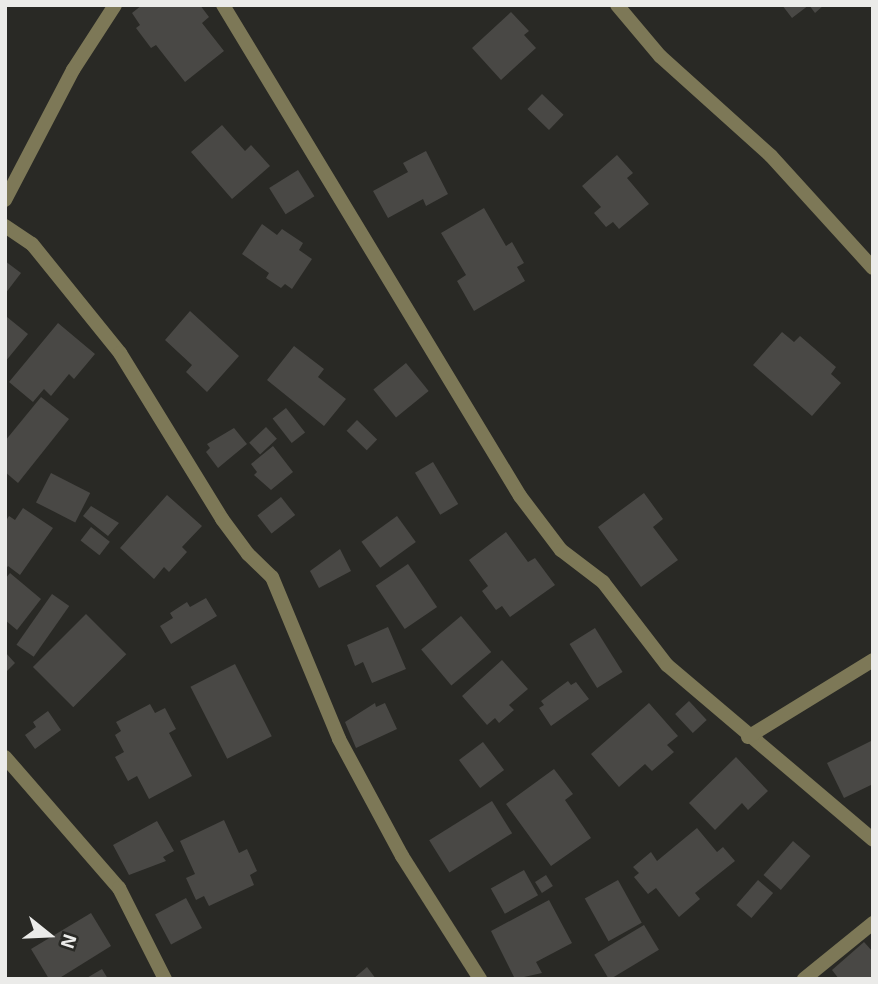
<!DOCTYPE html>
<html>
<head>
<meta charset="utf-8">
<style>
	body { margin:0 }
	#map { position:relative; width:878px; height:984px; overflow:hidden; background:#292925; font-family:"Exo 2",sans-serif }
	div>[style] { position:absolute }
	.building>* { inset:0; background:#494845; transform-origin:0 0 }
	.minor>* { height:14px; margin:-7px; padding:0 7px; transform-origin:7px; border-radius:7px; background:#7d7857 }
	span { translate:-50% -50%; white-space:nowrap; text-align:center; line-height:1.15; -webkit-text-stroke:7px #292925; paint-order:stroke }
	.frame { position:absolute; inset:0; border:7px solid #ebebe9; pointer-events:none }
	.north { position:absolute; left:14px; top:900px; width:70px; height:70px; -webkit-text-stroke:5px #292925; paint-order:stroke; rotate:108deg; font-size:19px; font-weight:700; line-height:28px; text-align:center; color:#ebebe9 }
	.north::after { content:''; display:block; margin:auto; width:24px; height:32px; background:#ebebe9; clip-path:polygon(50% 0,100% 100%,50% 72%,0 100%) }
</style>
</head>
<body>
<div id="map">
	<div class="building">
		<i style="clip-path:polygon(142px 5px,200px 5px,209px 17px,202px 23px,224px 51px,185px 82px,156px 45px,151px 48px,136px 28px,140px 25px,132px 13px)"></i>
		<i style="clip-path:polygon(782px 5px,824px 5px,815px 13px,809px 5px,792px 18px)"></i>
		<i style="clip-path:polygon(511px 12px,529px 31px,524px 35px,536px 48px,501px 80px,472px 48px)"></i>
		<i style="left:542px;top:94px;width:30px;height:21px;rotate:44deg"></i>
		<i style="clip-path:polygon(222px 125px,245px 151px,251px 145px,270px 166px,232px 199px,191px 152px)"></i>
		<i style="clip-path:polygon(426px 151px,448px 194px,426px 206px,423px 199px,388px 218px,373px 191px,408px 172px,403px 163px)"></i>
		<i style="clip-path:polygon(617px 155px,633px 173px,627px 178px,649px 204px,619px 229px,613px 222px,606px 227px,594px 213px,601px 207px,582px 186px)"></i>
		<i style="left:298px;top:170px;width:31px;height:34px;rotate:58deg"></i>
		<i style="clip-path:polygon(484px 208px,506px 246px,512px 242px,524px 263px,517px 267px,525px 281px,474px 311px,457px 281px,466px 275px,441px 233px)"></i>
		<i style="clip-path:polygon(262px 224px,277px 235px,282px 229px,303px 243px,299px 250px,312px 259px,292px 289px,285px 284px,281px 288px,266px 278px,269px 273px,242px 254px)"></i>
		<i style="clip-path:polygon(5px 261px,21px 273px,5px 294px)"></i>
		<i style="clip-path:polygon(190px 311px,239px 356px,207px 392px,186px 372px,192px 365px,165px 340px)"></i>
		<i style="clip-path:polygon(7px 317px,28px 334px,5px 362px,5px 320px)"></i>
		<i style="clip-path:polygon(58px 323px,95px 354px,74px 379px,69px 374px,51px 396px,44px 389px,33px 402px,9px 382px)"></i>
		<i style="clip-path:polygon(782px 332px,794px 342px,800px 336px,836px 367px,831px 374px,841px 383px,812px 416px,753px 365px)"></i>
		<i style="clip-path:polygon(294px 346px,324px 369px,318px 377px,346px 399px,324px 426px,267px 380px)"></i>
		<i style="left:406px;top:363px;width:36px;height:42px;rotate:51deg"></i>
		<i style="clip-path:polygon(41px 397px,69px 419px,18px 483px,5px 472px,5px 441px)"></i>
		<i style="left:286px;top:408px;width:31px;height:17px;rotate:52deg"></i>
		<i style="left:357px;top:420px;width:28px;height:15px;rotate:44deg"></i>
		<i style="left:266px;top:427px;width:16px;height:23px;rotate:47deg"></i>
		<i style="clip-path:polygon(234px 428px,247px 444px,218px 468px,206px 452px,210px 448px,207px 444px)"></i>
		<i style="clip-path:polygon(273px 446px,293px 472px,271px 490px,254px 475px,257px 472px,251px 464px)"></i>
		<i style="left:433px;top:462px;width:49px;height:21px;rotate:59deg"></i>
		<i style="left:51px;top:473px;width:44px;height:33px;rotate:27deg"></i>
		<i style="clip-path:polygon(644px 493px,663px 519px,653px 527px,678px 560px,641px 587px,598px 527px)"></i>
		<i style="clip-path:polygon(167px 495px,202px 526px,182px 547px,187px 552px,169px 572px,164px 567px,154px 579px,120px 548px)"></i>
		<i style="left:281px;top:497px;width:23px;height:30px;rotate:52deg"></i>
		<i style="clip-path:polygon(91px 506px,119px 523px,108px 536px,83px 516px)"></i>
		<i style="clip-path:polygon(23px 508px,53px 528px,20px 575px,8px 566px,5px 570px,5px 522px,9px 516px,15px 520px)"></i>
		<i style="left:397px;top:516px;width:32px;height:44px;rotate:54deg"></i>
		<i style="left:91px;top:527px;width:24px;height:17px;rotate:38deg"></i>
		<i style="clip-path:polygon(506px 532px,528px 562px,535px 558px,555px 585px,510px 617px,502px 606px,496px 610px,482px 591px,488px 586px,469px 560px)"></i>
		<i style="clip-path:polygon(340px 549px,351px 571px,319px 588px,310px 571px)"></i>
		<i style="left:408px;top:564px;width:52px;height:39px;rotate:56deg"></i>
		<i style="clip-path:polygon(10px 573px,41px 599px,17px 630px,5px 620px,5px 579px)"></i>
		<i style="left:52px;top:594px;width:21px;height:62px;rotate:35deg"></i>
		<i style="clip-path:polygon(206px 598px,217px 616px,171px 644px,160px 626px,173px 618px,170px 613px,187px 602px,190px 607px)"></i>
		<i style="left:86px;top:614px;width:57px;height:75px;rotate:45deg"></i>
		<i style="left:461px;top:616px;width:47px;height:52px;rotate:50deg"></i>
		<i style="clip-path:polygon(388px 627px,406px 669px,372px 683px,363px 662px,355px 666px,347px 645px)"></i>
		<i style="left:595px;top:628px;width:52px;height:30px;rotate:58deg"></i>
		<i style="clip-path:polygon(5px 652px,15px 663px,5px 673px)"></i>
		<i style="clip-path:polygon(502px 660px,528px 689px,509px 705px,514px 710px,499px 723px,495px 718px,487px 725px,462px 696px)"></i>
		<i style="left:235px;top:664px;width:81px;height:50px;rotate:63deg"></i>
		<i style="clip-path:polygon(568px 681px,571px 685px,576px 682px,589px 699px,551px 726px,539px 708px,544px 705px,541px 701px)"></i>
		<i style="left:689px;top:701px;width:26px;height:19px;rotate:47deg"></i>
		<i style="clip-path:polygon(375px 703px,376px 707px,385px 703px,397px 729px,356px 748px,345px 722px)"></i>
		<i style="clip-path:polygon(649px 703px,678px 736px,667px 745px,674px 752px,652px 771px,645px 764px,619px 787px,591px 754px)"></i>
		<i style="clip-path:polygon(150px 704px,155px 713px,165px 708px,176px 729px,169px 733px,192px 776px,149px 799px,137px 776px,128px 781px,115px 757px,124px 752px,115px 735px,121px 731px,116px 722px)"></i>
		<i style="clip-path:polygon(48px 711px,61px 730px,35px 749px,25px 735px,36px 727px,33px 722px)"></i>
		<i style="clip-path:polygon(873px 740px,873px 784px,844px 798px,827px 763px)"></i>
		<i style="left:483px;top:742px;width:35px;height:30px;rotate:53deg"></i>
		<i style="clip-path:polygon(736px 757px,768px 791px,748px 810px,742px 803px,715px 830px,689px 803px)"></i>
		<i style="clip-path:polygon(554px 769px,573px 794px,565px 800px,591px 838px,551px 866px,506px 804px)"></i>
		<i style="left:492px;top:801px;width:38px;height:74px;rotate:58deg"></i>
		<i style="clip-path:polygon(224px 820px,239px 853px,247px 849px,257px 871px,250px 875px,254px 885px,209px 906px,204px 896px,196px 900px,186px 878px,195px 874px,180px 841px)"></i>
		<i style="clip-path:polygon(157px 821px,174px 851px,163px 857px,166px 861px,129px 875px,113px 845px)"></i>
		<i style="clip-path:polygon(697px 828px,717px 852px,723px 847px,735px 861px,695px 893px,700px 899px,679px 917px,656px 888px,648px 894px,634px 877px,639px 873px,633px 867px,651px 852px,657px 861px)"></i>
		<i style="left:793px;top:841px;width:23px;height:45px;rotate:41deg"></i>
		<i style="left:524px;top:870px;width:29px;height:38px;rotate:61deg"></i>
		<i style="left:546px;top:875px;width:13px;height:13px;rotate:58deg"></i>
		<i style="left:618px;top:880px;width:49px;height:38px;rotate:61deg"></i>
		<i style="left:758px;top:880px;width:20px;height:33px;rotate:41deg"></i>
		<i style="left:186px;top:898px;width:34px;height:35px;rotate:62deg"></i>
		<i style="clip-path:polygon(549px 900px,572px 943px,536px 962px,542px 973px,515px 979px,491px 931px)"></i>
		<i style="clip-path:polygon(91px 913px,111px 946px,58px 979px,49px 979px,31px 949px)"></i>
		<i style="left:644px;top:925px;width:29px;height:58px;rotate:59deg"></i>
		<i style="clip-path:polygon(864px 942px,873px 952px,873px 979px,839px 979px,832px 970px)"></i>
		<i style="clip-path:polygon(367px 967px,376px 979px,353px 979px)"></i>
		<i style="clip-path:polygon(102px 969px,108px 979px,85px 979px)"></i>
	</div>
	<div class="minor">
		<i style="left:223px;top:5px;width:574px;rotate:58.83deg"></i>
		<i style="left:520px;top:496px;width:68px;rotate:52.8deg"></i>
		<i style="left:561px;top:550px;width:53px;rotate:37.3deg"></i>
		<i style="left:603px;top:582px;width:105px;rotate:52.4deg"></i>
		<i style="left:667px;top:665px;width:270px;rotate:40.3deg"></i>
		<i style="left:617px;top:5px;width:67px;rotate:49.9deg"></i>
		<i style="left:660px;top:56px;width:149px;rotate:42deg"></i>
		<i style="left:771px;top:156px;width:151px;rotate:47.7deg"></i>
		<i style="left:5px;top:200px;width:147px;rotate:-62.4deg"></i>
		<i style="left:73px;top:70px;width:77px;rotate:-57.1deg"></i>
		<i style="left:5px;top:226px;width:32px;rotate:34deg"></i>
		<i style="left:32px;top:244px;width:140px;rotate:51.1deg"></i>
		<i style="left:120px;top:353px;width:195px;rotate:58.4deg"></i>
		<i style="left:222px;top:519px;width:44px;rotate:53.4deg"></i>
		<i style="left:248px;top:554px;width:33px;rotate:44deg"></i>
		<i style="left:272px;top:577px;width:175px;rotate:67.5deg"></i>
		<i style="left:339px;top:739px;width:133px;rotate:61.7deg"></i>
		<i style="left:402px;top:856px;width:146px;rotate:57.6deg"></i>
		<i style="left:748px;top:737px;width:147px;rotate:-31.6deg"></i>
		<i style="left:5px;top:757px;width:174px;rotate:49deg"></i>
		<i style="left:119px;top:888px;width:102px;rotate:63.2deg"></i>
		<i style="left:804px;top:979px;width:89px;rotate:-39.1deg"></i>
	</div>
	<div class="frame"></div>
	<div class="north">N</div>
</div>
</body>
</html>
